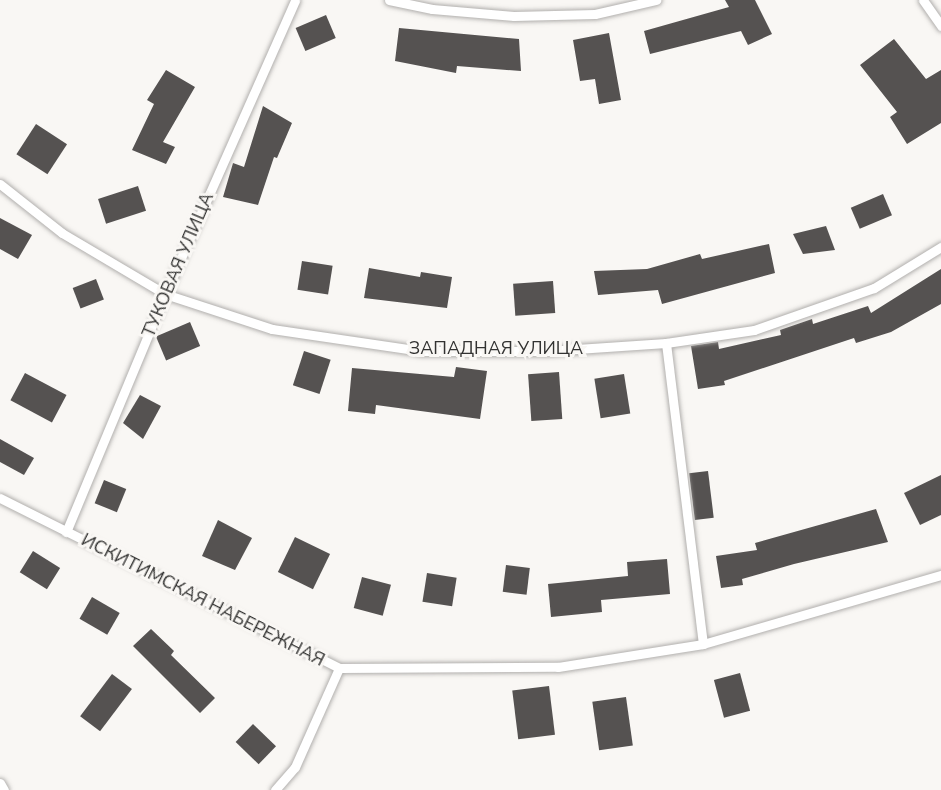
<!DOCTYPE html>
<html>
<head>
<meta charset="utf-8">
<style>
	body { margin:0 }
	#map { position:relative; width:941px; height:790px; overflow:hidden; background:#f9f7f4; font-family:"Nunito Sans",sans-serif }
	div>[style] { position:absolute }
	.building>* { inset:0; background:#555251; transform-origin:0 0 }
	.roads { filter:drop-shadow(0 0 2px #b1afad) drop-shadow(0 0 2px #b1afad) }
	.lane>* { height:9px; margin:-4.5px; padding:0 4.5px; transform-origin:4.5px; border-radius:4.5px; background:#fff }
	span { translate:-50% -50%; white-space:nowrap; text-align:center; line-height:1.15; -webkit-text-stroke:6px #f9f7f4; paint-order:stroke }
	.street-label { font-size:18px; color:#323231 }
</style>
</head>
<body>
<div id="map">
	<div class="building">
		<i style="clip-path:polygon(725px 0,755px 0,772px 34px,748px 45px,741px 31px,650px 54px,644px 31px,729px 7px)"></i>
		<i style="left:326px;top:15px;width:25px;height:33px;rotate:67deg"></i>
		<i style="clip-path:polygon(399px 28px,519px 39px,521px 71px,457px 66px,456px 73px,395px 61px)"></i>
		<i style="clip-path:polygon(609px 33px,621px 100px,599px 104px,595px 79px,580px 81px,573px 40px)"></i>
		<i style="clip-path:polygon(894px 39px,926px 79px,941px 70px,941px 123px,907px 144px,890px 117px,897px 112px,860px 65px)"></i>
		<i style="clip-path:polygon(166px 70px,195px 87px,163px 142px,175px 147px,166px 164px,132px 150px,154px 104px,147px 100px)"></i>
		<i style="clip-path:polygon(263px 106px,292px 123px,277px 158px,274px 157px,258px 205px,223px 197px,233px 163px,244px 167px)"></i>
		<i style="left:36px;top:124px;width:37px;height:36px;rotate:33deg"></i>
		<i style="left:138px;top:186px;width:26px;height:42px;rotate:72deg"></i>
		<i style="left:883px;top:194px;width:23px;height:35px;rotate:67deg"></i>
		<i style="clip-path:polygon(0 218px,32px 235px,18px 259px,0 249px)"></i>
		<i style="clip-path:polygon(826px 226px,835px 250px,803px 254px,793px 234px)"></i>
		<i style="clip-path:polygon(769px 244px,775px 273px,662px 304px,658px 290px,598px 295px,594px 271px,647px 269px,700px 254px,702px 259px)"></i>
		<i style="left:302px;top:261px;width:31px;height:29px;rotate:9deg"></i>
		<i style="clip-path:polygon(369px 268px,420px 277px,421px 272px,452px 277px,447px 308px,364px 298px)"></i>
		<i style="clip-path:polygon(941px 269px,941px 304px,891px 332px,856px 343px,854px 338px,724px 381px,725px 385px,698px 389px,691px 346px,718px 342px,719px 349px,781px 335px,780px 330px,812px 319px,813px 324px,868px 306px,871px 313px)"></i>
		<i style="left:96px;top:279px;width:22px;height:25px;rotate:69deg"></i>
		<i style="left:553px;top:281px;width:32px;height:40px;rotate:86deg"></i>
		<i style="left:190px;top:322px;width:26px;height:37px;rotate:67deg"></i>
		<i style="left:304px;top:351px;width:28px;height:36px;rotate:18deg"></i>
		<i style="clip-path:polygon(456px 367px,487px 371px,480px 419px,376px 405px,375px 414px,348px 411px,352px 368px,454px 377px)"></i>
		<i style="left:559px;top:372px;width:47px;height:31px;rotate:86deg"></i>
		<i style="left:25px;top:373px;width:47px;height:31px;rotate:28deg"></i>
		<i style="left:624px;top:374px;width:40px;height:30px;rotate:81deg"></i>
		<i style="clip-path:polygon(140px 395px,161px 406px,143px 439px,123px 423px)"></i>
		<i style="clip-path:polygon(0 439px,34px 458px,24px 475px,0 462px)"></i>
		<i style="left:708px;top:471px;width:47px;height:19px;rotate:83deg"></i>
		<i style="clip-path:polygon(941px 475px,941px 515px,920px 525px,904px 493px)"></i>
		<i style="left:104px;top:480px;width:24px;height:25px;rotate:22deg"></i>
		<i style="clip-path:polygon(876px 509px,888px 542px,794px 564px,742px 579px,743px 585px,721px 588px,716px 556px,757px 550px,755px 543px)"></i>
		<i style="clip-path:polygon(218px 520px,252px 538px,235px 570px,202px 556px)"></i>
		<i style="left:295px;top:537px;width:39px;height:39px;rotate:26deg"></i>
		<i style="left:33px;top:551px;width:32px;height:25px;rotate:32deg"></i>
		<i style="clip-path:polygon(667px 559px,670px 594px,601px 600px,602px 612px,551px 617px,548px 584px,628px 576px,627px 562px)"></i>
		<i style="left:506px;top:565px;width:24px;height:27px;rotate:7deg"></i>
		<i style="left:427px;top:573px;width:30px;height:29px;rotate:9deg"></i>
		<i style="left:362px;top:577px;width:30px;height:32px;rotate:15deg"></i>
		<i style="left:92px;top:597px;width:32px;height:25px;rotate:30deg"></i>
		<i style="clip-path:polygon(151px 629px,174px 651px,171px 655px,215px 698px,200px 713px,133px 646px)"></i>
		<i style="left:740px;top:673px;width:39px;height:27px;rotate:75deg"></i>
		<i style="left:112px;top:674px;width:25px;height:53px;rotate:37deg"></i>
		<i style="left:549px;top:686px;width:49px;height:37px;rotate:83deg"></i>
		<i style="left:626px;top:697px;width:49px;height:34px;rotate:82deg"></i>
		<i style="left:253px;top:724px;width:32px;height:25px;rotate:44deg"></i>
	</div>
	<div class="roads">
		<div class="lane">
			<i style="left:389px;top:0;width:44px;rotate:11.8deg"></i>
			<i style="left:432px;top:9px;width:82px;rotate:4.9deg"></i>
			<i style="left:514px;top:16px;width:81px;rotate:-1.4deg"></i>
			<i style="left:595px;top:14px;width:63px;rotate:-12.9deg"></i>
			<i style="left:923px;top:0;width:32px;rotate:55deg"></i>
			<i style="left:0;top:184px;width:79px;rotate:38.3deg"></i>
			<i style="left:62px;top:233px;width:120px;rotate:30.6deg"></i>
			<i style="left:165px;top:294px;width:113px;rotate:18.1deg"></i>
			<i style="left:272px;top:329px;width:151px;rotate:8.4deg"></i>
			<i style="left:421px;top:351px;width:126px"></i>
			<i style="left:547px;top:351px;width:119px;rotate:-3.8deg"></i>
			<i style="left:666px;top:343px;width:89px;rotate:-8.4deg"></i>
			<i style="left:754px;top:330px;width:127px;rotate:-19.3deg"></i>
			<i style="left:874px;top:288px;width:79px;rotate:-31.5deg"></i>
			<i style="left:666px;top:343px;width:303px;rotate:83deg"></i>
			<i style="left:0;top:498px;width:379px;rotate:26.6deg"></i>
			<i style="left:339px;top:668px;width:219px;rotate:-0.3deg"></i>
			<i style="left:558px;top:667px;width:147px;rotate:-9deg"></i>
			<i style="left:703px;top:644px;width:248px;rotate:-16.2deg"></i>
			<i style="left:66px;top:532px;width:258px;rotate:-67.4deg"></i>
			<i style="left:165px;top:294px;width:321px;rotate:-66.1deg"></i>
			<i style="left:0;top:783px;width:8px;rotate:60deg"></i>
			<i style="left:275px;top:790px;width:30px;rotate:-49deg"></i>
			<i style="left:295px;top:767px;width:108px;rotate:-66deg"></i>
		</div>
	</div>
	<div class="street-label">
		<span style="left:178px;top:265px;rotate:-67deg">ТУКОВАЯ УЛИЦА</span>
		<span style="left:496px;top:348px">ЗАПАДНАЯ УЛИЦА</span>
		<span style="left:203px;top:600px;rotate:27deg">ИСКИТИМСКАЯ НАБЕРЕЖНАЯ</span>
	</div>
</div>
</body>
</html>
